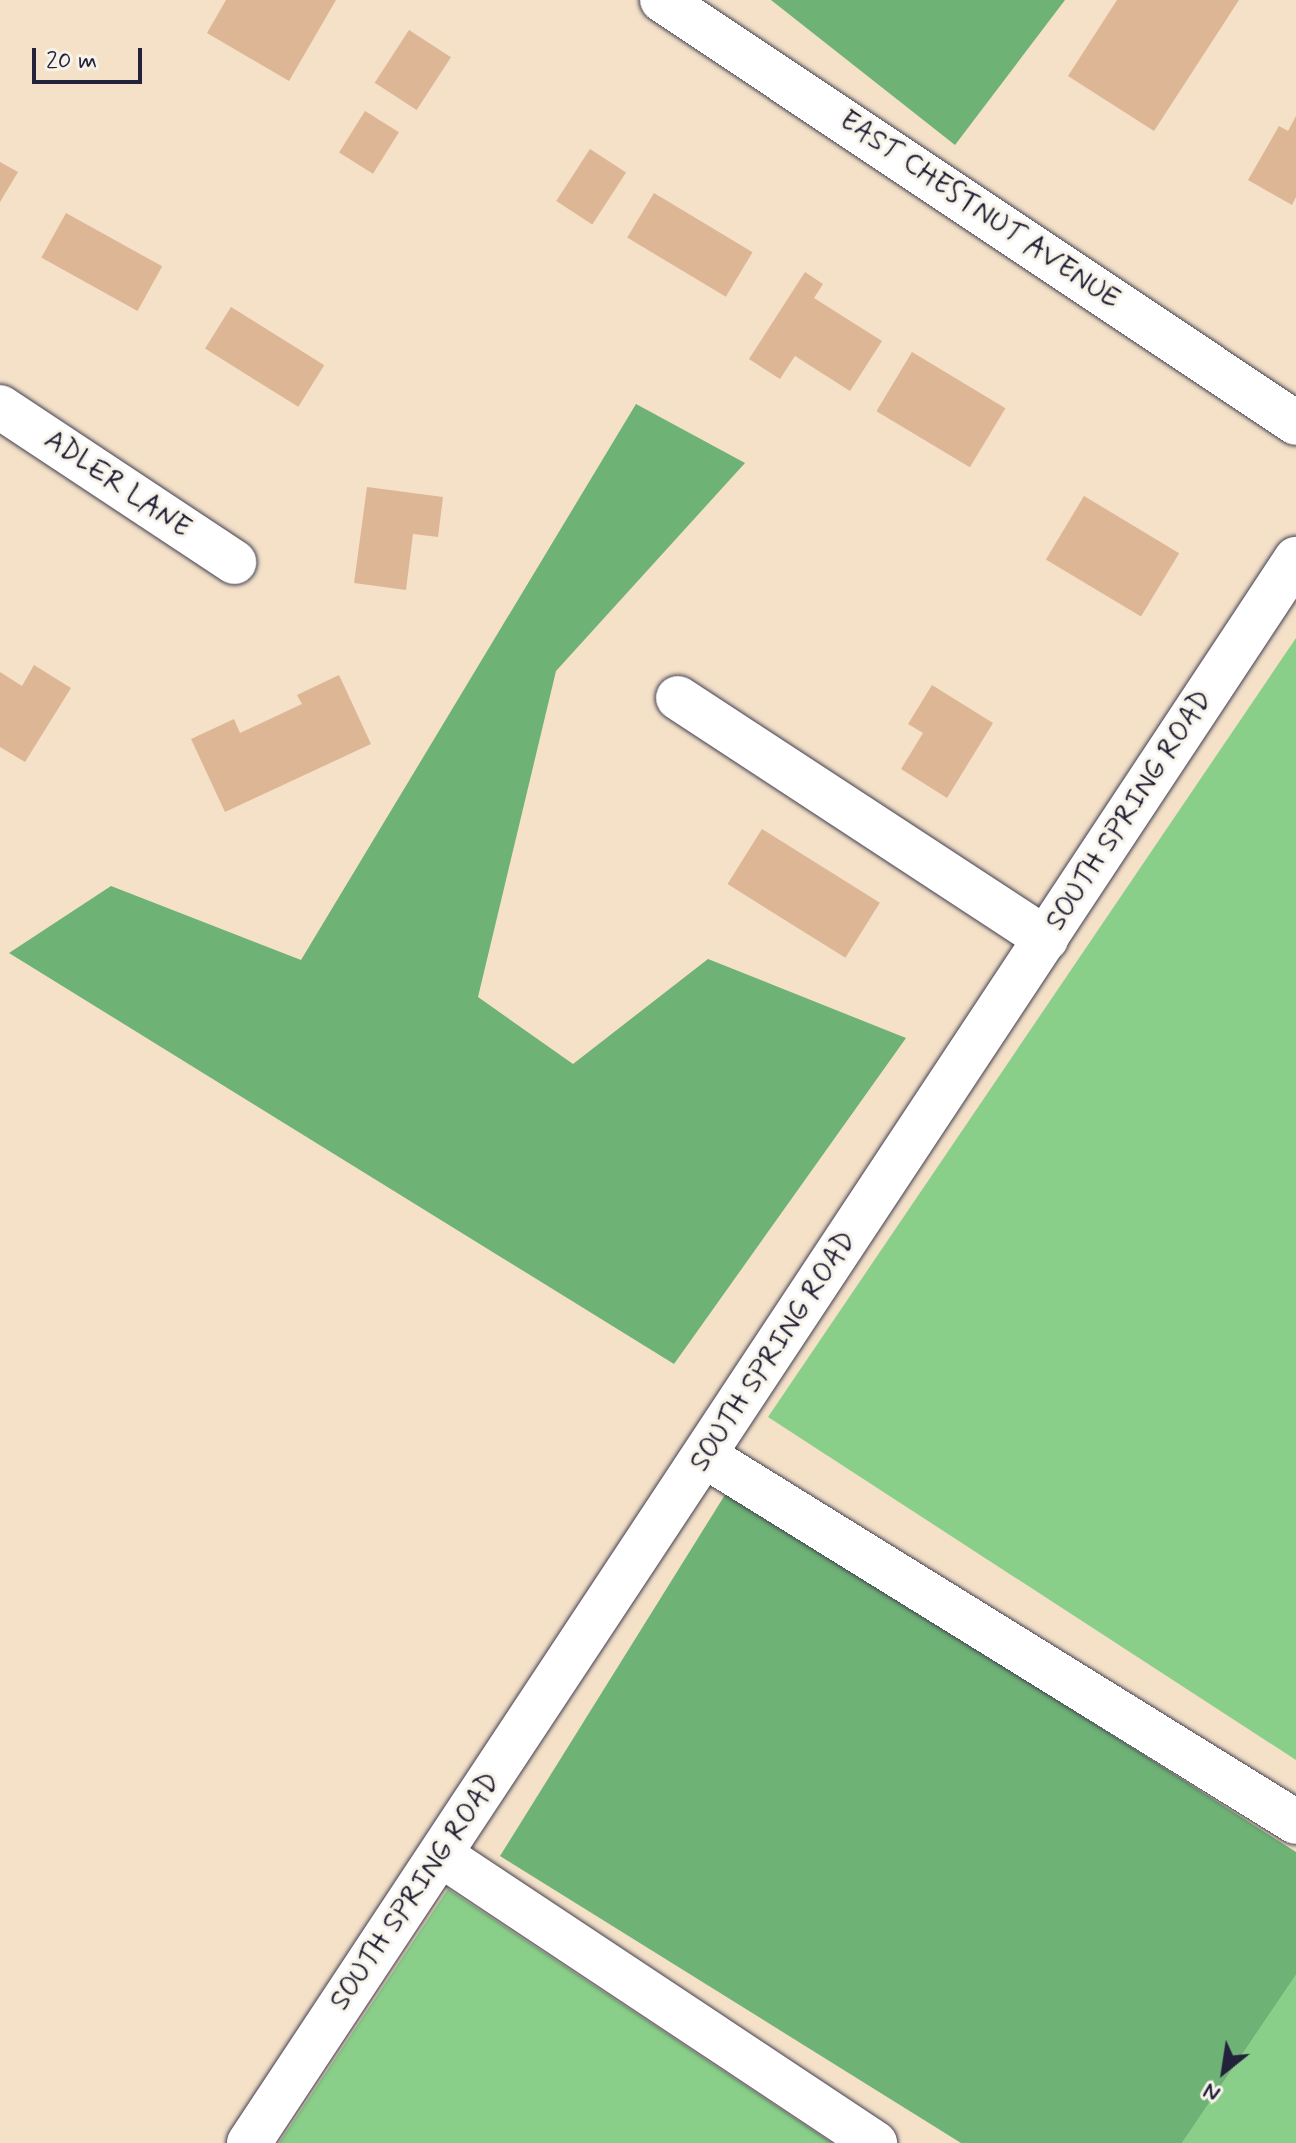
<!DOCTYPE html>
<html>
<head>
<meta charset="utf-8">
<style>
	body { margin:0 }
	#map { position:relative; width:1296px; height:2143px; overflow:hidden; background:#f4e1c8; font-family:Mynerve,sans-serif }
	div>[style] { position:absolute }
	.green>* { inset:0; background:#89cf89 }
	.forest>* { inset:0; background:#6eb275 }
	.building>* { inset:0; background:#ddb795; transform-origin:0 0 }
	.roads { filter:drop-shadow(0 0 2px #423f50) drop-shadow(0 0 2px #423f50) }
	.minor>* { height:44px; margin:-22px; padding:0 22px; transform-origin:22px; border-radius:22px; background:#fff }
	span { translate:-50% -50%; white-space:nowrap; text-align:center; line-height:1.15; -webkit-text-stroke:6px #f7f3e8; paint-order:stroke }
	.street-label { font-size:28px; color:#22223b }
	.north { position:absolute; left:1184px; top:2031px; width:80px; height:80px; -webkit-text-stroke:6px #f7f3e8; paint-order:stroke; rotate:210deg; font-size:22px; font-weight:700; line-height:32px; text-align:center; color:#22223b }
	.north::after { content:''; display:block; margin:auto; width:28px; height:36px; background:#22223b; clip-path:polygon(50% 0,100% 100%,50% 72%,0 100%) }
	.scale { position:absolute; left:32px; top:48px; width:110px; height:36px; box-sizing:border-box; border:4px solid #22223b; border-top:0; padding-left:10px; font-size:24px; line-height:28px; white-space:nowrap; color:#22223b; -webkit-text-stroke:6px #f7f3e8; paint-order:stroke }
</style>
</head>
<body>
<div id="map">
	<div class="green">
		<i style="clip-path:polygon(1296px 638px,1296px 1760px,768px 1417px)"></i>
		<i style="clip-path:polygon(448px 1889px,832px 2143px,279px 2143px)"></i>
		<i style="clip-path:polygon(1296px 1975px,1296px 2143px,1182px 2143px)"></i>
	</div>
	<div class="forest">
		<i style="clip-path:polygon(771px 0,1065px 0,955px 145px)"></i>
		<i style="clip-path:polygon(636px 404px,745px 463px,556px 671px,478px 997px,573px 1064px,708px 959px,906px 1038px,674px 1364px,9px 953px,111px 886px,301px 960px)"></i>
		<i style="clip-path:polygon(728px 1490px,1296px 1852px,1296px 1975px,1182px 2143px,961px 2143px,500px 1856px)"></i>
	</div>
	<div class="building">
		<i style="clip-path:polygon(226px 0,336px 0,289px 81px,207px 33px)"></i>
		<i style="clip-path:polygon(1117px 0,1239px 0,1154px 131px,1068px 76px)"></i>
		<i style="left:409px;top:30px;width:50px;height:63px;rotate:33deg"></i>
		<i style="left:365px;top:111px;width:40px;height:49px;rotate:32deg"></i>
		<i style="clip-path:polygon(1296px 116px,1296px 197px,1292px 205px,1248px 180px,1279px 126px,1288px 131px)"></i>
		<i style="left:590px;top:149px;width:43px;height:62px;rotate:33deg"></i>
		<i style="clip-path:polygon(0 162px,18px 172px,0 202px)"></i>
		<i style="left:654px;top:193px;width:115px;height:52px;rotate:31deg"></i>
		<i style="left:66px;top:213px;width:110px;height:51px;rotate:29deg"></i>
		<i style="clip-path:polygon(805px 272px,823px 284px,814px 298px,882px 341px,850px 391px,795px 356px,780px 379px,749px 359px)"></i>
		<i style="left:231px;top:307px;width:110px;height:49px;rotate:32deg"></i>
		<i style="left:912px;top:352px;width:109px;height:69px;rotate:31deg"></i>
		<i style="clip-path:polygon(367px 487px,443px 497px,438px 537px,413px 534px,406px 590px,354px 583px)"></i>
		<i style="left:1084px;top:496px;width:111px;height:74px;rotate:31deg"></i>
		<i style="clip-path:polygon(34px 665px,71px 688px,25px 762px,0 747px,0 672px,22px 686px)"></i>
		<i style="clip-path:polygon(339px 675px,371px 744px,225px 812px,191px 739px,234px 719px,240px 733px,302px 704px,297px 695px)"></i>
		<i style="clip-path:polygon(932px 685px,993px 723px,947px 798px,901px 769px,923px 733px,908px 724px)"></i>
		<i style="left:762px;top:829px;width:139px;height:65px;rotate:32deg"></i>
	</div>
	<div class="roads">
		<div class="minor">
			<i style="left:662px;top:0;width:762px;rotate:33.71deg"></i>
			<i style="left:0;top:407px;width:281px;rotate:33.5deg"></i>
			<i style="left:678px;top:698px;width:440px;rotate:33.2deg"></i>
			<i style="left:705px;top:1456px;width:695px;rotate:31.77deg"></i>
			<i style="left:441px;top:1855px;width:521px;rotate:33.57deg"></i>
			<i style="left:249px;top:2143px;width:1899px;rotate:-56.54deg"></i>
		</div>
	</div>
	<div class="street-label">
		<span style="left:979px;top:211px;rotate:34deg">EAST CHESTNUT AVENUE</span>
		<span style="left:117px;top:485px;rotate:34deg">ADLER LANE</span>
		<span style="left:1130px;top:811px;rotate:-57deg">SOUTH SPRING ROAD</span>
		<span style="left:774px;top:1352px;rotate:-57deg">SOUTH SPRING ROAD</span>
		<span style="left:416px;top:1892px;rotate:-56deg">SOUTH SPRING ROAD</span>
	</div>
	<div class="north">N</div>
	<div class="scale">20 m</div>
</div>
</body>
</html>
